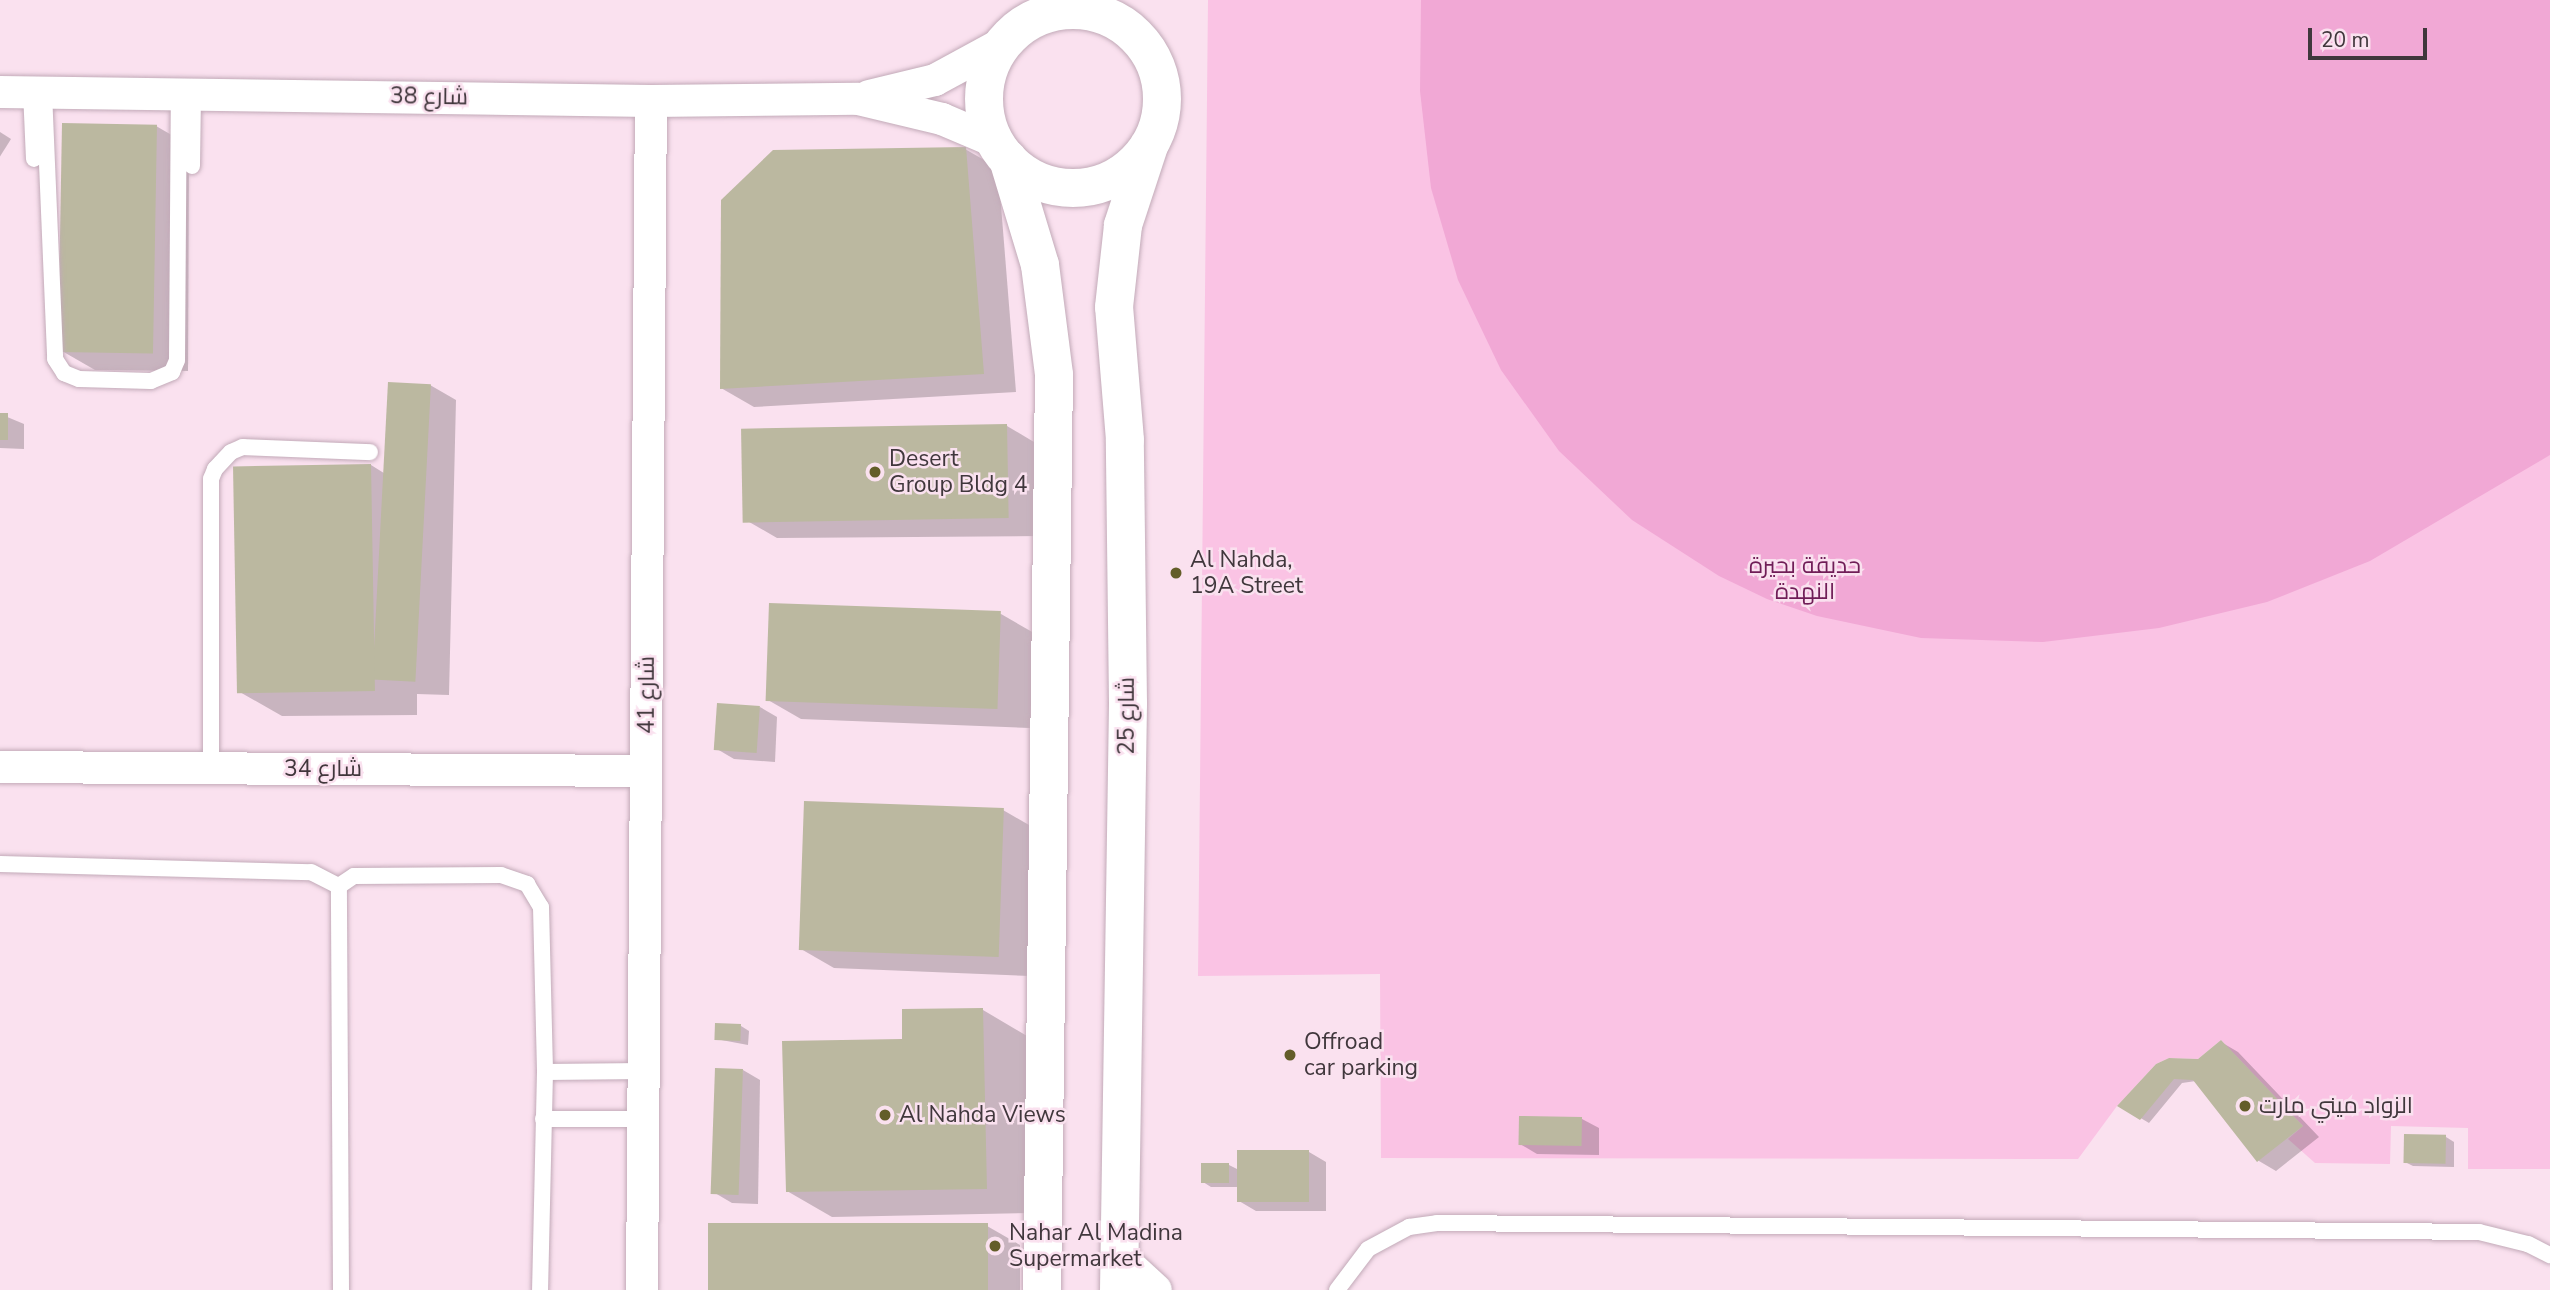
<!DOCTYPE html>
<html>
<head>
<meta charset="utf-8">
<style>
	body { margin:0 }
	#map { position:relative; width:2550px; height:1290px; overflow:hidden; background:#fae1ef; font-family:"Nunito Sans",Cairo,sans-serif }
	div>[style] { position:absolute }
	.green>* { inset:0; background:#fac3e4 }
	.water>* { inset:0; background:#f1a8d5 }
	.shadow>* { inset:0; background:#0003; transform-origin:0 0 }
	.building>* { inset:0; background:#bbb8a0; transform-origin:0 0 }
	.roads { filter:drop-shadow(0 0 2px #c2aab8) drop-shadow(0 0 2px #c2aab8) }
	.lane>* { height:16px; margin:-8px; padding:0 8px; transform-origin:8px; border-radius:8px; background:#fff }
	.street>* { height:32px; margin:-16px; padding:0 16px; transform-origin:16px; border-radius:16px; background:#fff }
	.secondary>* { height:38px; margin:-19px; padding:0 19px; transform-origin:19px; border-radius:19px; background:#fff }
	.secondary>.ring { margin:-19px; padding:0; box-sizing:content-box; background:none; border:38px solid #fff; border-radius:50% }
	.dots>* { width:19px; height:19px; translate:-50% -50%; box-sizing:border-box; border:4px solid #fae1ef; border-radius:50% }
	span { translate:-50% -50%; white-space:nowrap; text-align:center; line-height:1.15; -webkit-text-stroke:5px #fae1ef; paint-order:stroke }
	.street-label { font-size:23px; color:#40373c }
	.poi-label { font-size:23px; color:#40373c }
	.left { translate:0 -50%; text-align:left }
	.park-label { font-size:23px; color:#701d57 }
	.scale { position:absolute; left:2308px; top:28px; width:119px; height:32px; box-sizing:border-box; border:4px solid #40373c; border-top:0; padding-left:9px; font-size:21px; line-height:24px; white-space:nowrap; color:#40373c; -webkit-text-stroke:5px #fae1ef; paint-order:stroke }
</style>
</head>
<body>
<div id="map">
	<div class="green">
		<i style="clip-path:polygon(1208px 0,2550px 0,2550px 1169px,2468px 1169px,2468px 1128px,2391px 1126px,2390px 1164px,2315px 1163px,2288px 1139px,2303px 1126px,2221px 1040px,2198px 1059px,2169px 1058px,2156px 1064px,2117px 1106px,2078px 1159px,1381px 1158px,1380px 974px,1198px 976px)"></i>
	</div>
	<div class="water">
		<i style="clip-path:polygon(1421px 0,2550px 0,2550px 455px,2370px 561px,2267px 602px,2159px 628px,2043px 642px,1921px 638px,1817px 616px,1767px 599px,1719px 576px,1632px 520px,1559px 451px,1501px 370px,1458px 280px,1431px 188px,1420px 91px)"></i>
	</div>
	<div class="shadow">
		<i style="clip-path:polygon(156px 126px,189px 145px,188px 371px,95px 370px,62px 351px)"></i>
		<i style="left:0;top:132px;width:13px;height:241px;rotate:32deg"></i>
		<i style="clip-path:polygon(965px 149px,998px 168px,1016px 392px,754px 407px,721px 388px)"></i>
		<i style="clip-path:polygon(430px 385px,456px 400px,449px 695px,417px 694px,417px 715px,282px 716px,238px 691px,371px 465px,387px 475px)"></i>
		<i style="clip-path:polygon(0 414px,24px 424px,24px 449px,0 448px)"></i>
		<i style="clip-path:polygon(1007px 426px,1039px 445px,1041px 536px,777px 538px,744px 519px)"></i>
		<i style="clip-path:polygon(1001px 614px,1034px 633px,1030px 728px,801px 719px,768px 700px)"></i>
		<i style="clip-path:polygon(760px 707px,777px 717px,775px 762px,734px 759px,717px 749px)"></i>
		<i style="clip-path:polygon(1003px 810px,1036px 829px,1031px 976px,834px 968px,801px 949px)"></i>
		<i style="clip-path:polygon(983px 1010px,1027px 1036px,1031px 1213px,832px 1217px,787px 1191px,904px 1041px)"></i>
		<i style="clip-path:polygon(741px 1026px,749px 1031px,748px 1045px,716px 1039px)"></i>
		<i style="clip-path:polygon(2221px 1042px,2238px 1052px,2319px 1137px,2276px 1171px,2259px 1161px,2196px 1081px,2182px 1083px,2149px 1123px,2119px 1105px,2198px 1060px)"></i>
		<i style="clip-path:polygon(743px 1070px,760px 1080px,758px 1204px,732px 1203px,715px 1193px)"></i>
		<i style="clip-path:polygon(1582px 1119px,1599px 1128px,1599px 1155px,1537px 1154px,1520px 1144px)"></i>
		<i style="clip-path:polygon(2446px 1137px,2454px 1142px,2454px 1167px,2413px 1166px,2405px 1162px)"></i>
		<i style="clip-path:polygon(1309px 1152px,1326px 1162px,1326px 1211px,1256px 1211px,1239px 1201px,1239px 1187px,1211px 1187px,1203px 1182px,1229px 1165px,1239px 1170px)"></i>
		<i style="clip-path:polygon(987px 1226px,1020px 1245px,1020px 1290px,710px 1290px)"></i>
	</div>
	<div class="building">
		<i style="left:62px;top:123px;width:95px;height:229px;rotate:1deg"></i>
		<i style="clip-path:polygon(966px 147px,984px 374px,720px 389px,721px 200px,773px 150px)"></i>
		<i style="left:388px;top:382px;width:43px;height:298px;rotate:3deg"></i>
		<i style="left:0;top:413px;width:8px;height:27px"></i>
		<i style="left:1007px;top:424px;width:94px;height:266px;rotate:89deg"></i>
		<i style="left:371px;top:464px;width:227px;height:138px;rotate:89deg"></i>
		<i style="left:769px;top:603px;width:232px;height:98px;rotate:2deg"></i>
		<i style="left:717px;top:703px;width:43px;height:47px;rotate:4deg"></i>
		<i style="left:804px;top:801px;width:200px;height:149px;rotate:2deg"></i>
		<i style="clip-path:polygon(983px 1008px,987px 1189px,786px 1192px,782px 1041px,902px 1039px,902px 1009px)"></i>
		<i style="left:715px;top:1023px;width:26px;height:17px;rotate:2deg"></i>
		<i style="clip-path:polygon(2221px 1040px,2303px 1126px,2257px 1162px,2193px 1080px,2174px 1079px,2140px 1120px,2117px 1106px,2156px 1064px,2169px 1058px,2198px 1059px)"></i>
		<i style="left:715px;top:1068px;width:28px;height:126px;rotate:2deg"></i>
		<i style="left:1519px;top:1116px;width:63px;height:29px;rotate:1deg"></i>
		<i style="left:2404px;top:1134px;width:42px;height:29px;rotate:1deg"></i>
		<i style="left:1237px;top:1150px;width:72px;height:52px"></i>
		<i style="left:1201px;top:1163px;width:28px;height:20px"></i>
		<i style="left:708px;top:1223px;width:280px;height:67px"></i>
	</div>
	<div class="roads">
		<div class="lane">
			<i style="left:31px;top:91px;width:68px;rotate:87.5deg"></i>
			<i style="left:44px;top:92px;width:267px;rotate:87.6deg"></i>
			<i style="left:55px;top:359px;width:17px;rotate:57deg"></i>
			<i style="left:64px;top:373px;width:16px;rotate:22deg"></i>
			<i style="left:79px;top:379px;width:72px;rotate:1.6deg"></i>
			<i style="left:151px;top:381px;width:23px;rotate:-23deg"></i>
			<i style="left:172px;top:372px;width:13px;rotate:-67deg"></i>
			<i style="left:177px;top:360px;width:266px;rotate:-89.6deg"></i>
			<i style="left:192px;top:166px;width:72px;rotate:-89.2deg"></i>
			<i style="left:211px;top:769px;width:290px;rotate:-90deg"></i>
			<i style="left:211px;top:479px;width:11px;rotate:-68deg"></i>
			<i style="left:215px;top:469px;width:23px;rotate:-47deg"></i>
			<i style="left:231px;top:452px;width:13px;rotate:-23deg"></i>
			<i style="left:243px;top:447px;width:127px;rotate:2.3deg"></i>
			<i style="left:0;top:864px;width:311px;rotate:1.5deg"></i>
			<i style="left:311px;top:872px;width:31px;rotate:27deg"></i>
			<i style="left:545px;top:1072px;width:99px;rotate:-0.6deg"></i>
			<i style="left:543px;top:1119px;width:100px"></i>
			<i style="left:341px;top:1290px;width:404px;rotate:-90.3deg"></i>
			<i style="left:339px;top:886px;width:18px;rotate:-34deg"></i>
			<i style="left:354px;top:876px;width:147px;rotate:-0.4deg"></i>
			<i style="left:501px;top:875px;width:28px;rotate:19deg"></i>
			<i style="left:527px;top:884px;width:27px;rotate:59deg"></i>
			<i style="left:541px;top:907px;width:165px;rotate:88.6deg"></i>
			<i style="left:545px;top:1072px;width:218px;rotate:91.3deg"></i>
			<i style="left:1337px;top:1290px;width:51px;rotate:-52.9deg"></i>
			<i style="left:1368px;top:1249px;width:47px;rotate:-28.2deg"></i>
			<i style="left:1409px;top:1227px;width:28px;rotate:-8deg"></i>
			<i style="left:1437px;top:1223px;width:1042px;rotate:0.49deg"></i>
			<i style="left:2479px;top:1232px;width:50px;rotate:13.8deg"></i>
			<i style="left:2528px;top:1244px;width:25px;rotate:27deg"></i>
		</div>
		<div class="street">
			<i style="left:0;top:92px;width:651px;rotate:0.79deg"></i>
			<i style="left:651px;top:101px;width:207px;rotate:-0.6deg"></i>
			<i style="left:858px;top:99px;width:86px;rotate:13.4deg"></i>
			<i style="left:942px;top:119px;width:59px;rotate:23.1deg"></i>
			<i style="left:869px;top:96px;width:68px;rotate:-13.6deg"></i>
			<i style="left:935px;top:80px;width:80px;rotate:-28.5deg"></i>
			<i style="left:0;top:767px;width:646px;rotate:0.35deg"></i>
			<i style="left:1119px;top:1256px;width:50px;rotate:42.6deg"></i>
			<i style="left:642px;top:1290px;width:1189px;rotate:-89.57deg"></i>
		</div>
		<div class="secondary">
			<i class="ring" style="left:984px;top:10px;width:140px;height:140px"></i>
			<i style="left:1008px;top:159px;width:111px;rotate:73.2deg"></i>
			<i style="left:1040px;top:265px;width:111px;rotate:82.7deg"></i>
			<i style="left:1054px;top:375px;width:915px;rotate:90.75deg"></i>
			<i style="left:1119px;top:1290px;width:587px;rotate:-89.12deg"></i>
			<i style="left:1128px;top:703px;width:263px;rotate:-90.7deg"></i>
			<i style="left:1125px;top:440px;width:133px;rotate:-94.7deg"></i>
			<i style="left:1114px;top:307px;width:82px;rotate:-83.7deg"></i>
			<i style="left:1123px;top:225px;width:83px;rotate:-71.8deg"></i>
		</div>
	</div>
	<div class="dots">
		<i style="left:875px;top:472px;background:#635d29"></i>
		<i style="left:1176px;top:573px;background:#635d29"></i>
		<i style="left:1290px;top:1055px;background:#635d29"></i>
		<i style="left:2245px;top:1106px;background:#635d29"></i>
		<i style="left:885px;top:1115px;background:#635d29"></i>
		<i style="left:995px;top:1246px;background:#635d29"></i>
	</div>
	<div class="street-label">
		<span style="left:429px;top:97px;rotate:1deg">شارع 38</span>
		<span style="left:647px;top:695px;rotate:-90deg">شارع 41</span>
		<span style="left:1127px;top:716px;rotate:-90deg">شارع 25</span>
		<span style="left:323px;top:769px">شارع 34</span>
	</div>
	<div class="poi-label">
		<span class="left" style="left:889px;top:472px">Desert<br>Group Bldg 4</span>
		<span class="left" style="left:1190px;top:573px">Al Nahda,<br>19A Street</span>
		<span class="left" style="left:1304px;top:1055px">Offroad<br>car parking</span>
		<span class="left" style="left:2259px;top:1106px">الزواد ميني مارت</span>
		<span class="left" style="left:899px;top:1115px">Al Nahda Views</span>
		<span class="left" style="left:1009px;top:1246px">Nahar Al Madina<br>Supermarket</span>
	</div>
	<div class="park-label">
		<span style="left:1805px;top:579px">حديقة بحيرة<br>النهدة</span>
	</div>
	<div class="scale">20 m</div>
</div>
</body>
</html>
